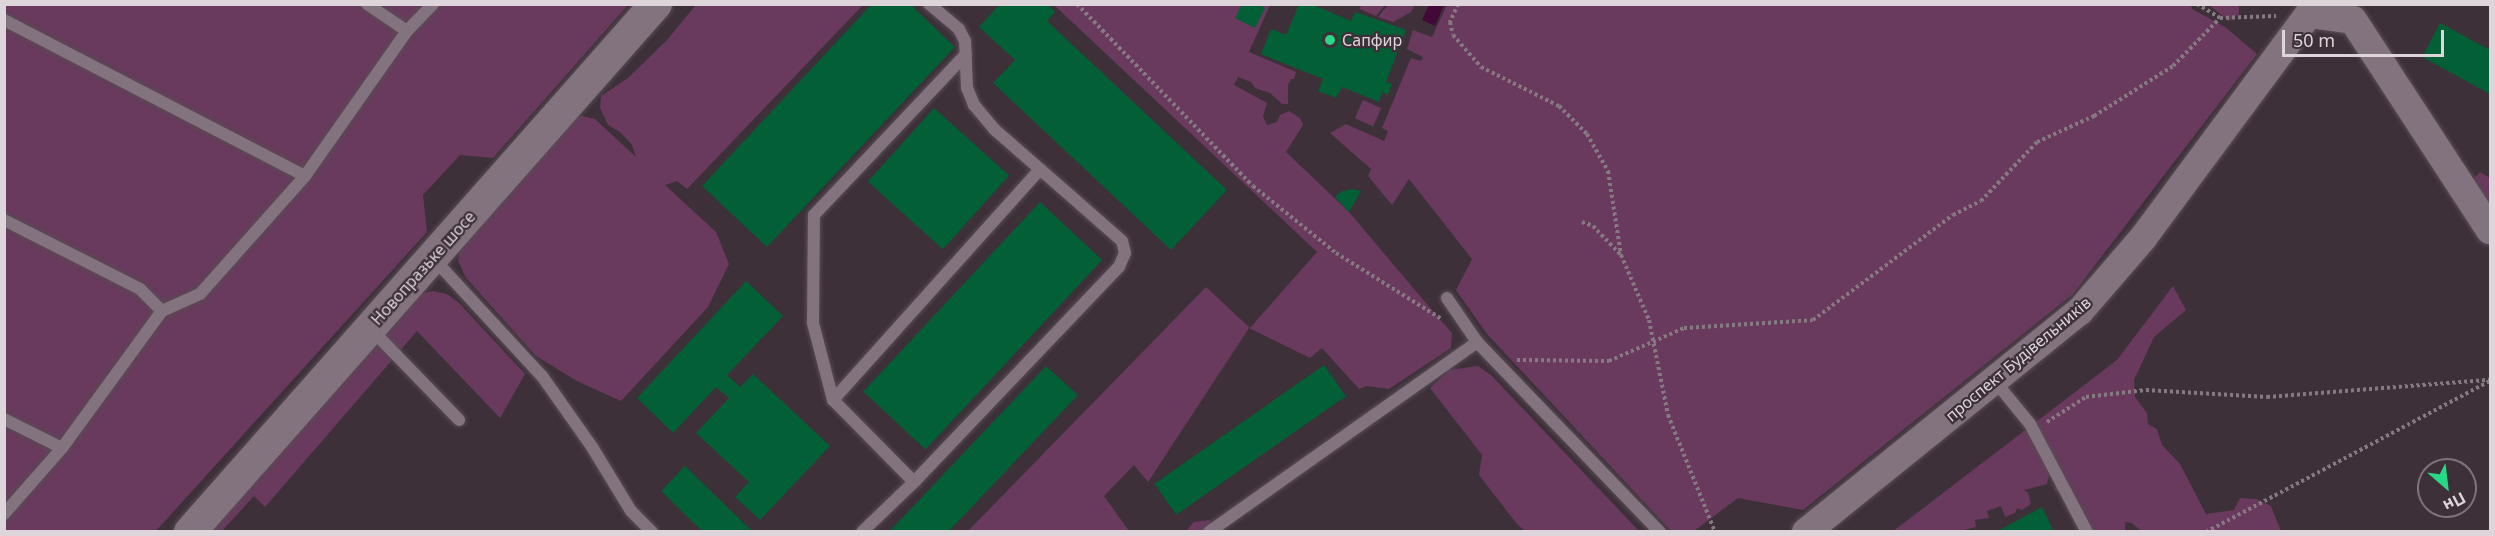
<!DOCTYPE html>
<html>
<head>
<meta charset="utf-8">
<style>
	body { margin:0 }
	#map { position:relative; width:2495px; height:536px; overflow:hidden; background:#3d3039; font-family:"Noto Sans",sans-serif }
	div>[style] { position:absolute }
	.green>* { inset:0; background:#693a5d; transform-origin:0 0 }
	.water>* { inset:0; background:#420837 }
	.building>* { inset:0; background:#025f36; transform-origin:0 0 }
	.path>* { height:4px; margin-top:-2px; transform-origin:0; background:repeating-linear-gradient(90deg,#857a82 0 3px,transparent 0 6px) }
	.roads { filter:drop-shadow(0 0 2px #584c54) drop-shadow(0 0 2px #584c54) }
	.service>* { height:12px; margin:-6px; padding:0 6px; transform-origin:6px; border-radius:6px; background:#83737e }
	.tertiary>* { height:28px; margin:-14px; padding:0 14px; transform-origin:14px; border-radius:14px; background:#83737e }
	.secondary>* { height:32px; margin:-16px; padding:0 16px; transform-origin:16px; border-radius:16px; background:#83737e }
	.dots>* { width:16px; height:16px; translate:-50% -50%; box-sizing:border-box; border:3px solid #3d3039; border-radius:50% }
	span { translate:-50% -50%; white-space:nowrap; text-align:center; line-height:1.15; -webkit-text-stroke:4.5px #3d3039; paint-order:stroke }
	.poi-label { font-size:16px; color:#ded5db }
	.left { translate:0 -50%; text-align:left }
	.street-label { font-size:16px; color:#ded5db }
	.frame { position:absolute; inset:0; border:6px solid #ded5db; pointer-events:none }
	.north { position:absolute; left:2417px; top:458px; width:60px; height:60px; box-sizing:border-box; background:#3d3039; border:2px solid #7d727a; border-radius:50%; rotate:152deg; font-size:16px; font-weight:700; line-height:24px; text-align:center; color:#ded5db }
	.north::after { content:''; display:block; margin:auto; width:21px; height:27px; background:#29d885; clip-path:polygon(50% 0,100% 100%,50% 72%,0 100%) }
	.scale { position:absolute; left:2282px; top:30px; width:162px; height:27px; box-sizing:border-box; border:3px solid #ded5db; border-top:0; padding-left:8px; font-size:18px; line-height:21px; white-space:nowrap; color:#ded5db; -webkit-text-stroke:4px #3d3039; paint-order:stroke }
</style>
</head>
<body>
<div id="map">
	<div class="green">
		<i style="clip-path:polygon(4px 5px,628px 5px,493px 158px,460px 155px,423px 195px,427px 232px,155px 532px,5px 531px)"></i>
		<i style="clip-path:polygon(696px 5px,863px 5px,687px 189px,677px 181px,665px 185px,716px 232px,729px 264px,708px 307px,621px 401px,577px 381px,536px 356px,466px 278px,458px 261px,460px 248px,571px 118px,582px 116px,595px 119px,636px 157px,632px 145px,620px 132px,608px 125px,600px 108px,601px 96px,628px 78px,666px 41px)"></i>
		<i style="clip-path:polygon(1054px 5px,1270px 5px,1249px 52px,1296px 72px,1294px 79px,1291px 79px,1288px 85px,1288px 104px,1282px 104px,1270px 93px,1255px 88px,1251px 82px,1238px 77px,1234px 85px,1267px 103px,1263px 116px,1267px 125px,1277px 122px,1280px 115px,1289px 111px,1300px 118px,1303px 125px,1286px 152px,1349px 212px,1431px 309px,1452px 333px,1451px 348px,1389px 389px,1367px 386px,1359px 389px,1322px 348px,1310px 358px,1249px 328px,1148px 482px,1134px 465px,1104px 496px,1129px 531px,967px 532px,1206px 287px,1250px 328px,1317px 252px)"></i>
		<i style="clip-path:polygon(1361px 5px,1361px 4px,1385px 5px,1376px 16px,1360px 9px)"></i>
		<i style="clip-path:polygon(1388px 5px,1388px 4px,1415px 5px,1411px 12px,1393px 22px,1378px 17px)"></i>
		<i style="clip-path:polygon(1447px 5px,2191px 5px,2192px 9px,2225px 27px,2257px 54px,2073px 294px,1803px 510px,1738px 498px,1694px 531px,1671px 531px,1487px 334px,1456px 290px,1472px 259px,1409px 179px,1392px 205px,1368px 176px,1371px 169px,1330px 133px,1346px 124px,1384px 141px,1388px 131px,1382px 128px,1411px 58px,1421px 61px,1423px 57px,1407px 49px,1413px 30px,1432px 37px)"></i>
		<i style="clip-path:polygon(2209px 5px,2236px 5px,2239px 7px,2239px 14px,2229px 21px)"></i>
		<i style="left:1363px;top:100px;width:20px;height:20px;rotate:24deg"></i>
		<i style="clip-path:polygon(2480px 172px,2490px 178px,2490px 215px,2472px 180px)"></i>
		<i style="clip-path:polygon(2173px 286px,2186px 310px,2154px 337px,2134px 380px,2135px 397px,2147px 413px,2148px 424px,2157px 429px,2162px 445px,2180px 464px,2206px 514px,2234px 510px,2240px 498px,2256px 499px,2271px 506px,2281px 531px,2141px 531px,2132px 523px,2125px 522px,2125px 531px,2083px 531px,2064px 494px,2055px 490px,2055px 477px,2049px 473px,2047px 484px,2024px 490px,2028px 493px,2031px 504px,2022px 510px,2017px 508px,2015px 513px,2005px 517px,2001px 506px,1987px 511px,1989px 518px,1975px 520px,1976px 527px,1960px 531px,1892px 532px,2117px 360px)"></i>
		<i style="clip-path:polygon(433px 291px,447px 294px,459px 303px,525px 374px,500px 418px,417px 331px,398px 353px,385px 336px,423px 293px)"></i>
		<i style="clip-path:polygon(374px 346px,379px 346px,393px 359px,265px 507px,254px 496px,222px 531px,208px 532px)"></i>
		<i style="clip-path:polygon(1478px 366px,1491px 375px,1639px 531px,1525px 531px,1517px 524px,1479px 475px,1482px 455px,1430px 388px,1449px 370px)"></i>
		<i style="clip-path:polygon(1209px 520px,1221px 531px,1185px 532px,1194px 522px)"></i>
	</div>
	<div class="water">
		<i style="clip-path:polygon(1429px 5px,1444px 5px,1435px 26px,1422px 20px)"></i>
	</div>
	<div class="building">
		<i style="clip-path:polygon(872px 4px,910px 4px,955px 47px,767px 247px,702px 186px)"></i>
		<i style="clip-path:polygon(1000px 4px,1047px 4px,1055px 12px,1047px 21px,1227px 190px,1171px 250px,993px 83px,1015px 60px,979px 27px)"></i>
		<i style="clip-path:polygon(1242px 4px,1258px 4px,1265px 8px,1255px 28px,1235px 18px)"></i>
		<i style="clip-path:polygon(1299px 4px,1311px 4px,1351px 21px,1355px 12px,1406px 30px,1386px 82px,1392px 84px,1388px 95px,1382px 92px,1379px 102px,1342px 87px,1336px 98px,1318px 91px,1323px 79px,1261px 54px,1271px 29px,1286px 35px)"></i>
		<i style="clip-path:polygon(2440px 23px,2490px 50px,2490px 94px,2422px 57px)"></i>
		<i style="left:934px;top:108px;width:101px;height:99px;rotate:42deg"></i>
		<i style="clip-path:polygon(1353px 189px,1361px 191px,1349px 212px,1335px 197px,1342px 191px)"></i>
		<i style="left:1040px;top:202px;width:85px;height:259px;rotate:43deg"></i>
		<i style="clip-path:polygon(746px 281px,783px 316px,727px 375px,740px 387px,753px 374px,830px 446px,760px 520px,735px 497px,749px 482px,696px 433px,729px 398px,716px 387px,673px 433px,637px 398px)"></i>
		<i style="left:1324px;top:365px;width:38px;height:207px;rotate:55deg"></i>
		<i style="clip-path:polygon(1046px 366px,1078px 395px,948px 532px,889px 532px)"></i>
		<i style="clip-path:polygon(685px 466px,753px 532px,703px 532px,661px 491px)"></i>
		<i style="clip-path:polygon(2042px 507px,2054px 532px,1996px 532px)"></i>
	</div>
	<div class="path">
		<i style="left:1077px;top:4px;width:253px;rotate:46deg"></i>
		<i style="left:1253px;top:186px;width:107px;rotate:38.9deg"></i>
		<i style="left:1336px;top:253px;width:123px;rotate:32deg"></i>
		<i style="left:1458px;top:4px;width:20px;rotate:114deg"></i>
		<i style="left:1450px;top:22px;width:13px;rotate:77deg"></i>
		<i style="left:1453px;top:35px;width:43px;rotate:48.8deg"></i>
		<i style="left:1481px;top:67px;width:87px;rotate:26.6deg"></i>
		<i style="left:1559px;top:106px;width:40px;rotate:45deg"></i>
		<i style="left:1587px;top:134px;width:43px;rotate:60.4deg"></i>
		<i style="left:1608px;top:171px;width:85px;rotate:81.2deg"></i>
		<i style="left:2197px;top:4px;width:27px;rotate:31deg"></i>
		<i style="left:2220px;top:18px;width:56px;rotate:-2deg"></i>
		<i style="left:1582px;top:222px;width:12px;rotate:20deg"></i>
		<i style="left:1593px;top:226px;width:40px;rotate:46deg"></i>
		<i style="left:1621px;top:255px;width:71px;rotate:66.7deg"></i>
		<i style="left:1649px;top:320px;width:97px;rotate:78.7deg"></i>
		<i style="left:1668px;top:415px;width:126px;rotate:68.1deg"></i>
		<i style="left:1517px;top:360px;width:92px;rotate:0.6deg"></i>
		<i style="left:1609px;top:361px;width:82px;rotate:-23.7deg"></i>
		<i style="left:1684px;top:328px;width:129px;rotate:-3.5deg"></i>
		<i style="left:1813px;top:320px;width:175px;rotate:-36.9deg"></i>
		<i style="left:1953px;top:215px;width:31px;rotate:-27deg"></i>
		<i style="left:1981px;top:201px;width:81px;rotate:-46.5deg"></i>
		<i style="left:2037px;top:142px;width:63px;rotate:-24.5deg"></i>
		<i style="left:2094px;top:116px;width:93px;rotate:-32.3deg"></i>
		<i style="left:2173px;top:66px;width:67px;rotate:-45.6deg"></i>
		<i style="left:2047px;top:422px;width:46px;rotate:-32.7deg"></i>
		<i style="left:2086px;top:397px;width:60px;rotate:-6.7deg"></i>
		<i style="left:2146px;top:390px;width:121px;rotate:3.3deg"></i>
		<i style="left:2267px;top:397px;width:224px;rotate:-4.4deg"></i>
		<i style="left:2206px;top:532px;width:322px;rotate:-28deg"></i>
	</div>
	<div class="roads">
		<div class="service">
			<i style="left:367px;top:4px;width:48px;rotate:34deg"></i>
			<i style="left:4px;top:20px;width:339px;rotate:27.4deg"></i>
			<i style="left:4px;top:220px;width:153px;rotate:26.9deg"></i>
			<i style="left:140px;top:289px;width:31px;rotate:45deg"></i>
			<i style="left:432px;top:257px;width:162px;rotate:47.3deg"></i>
			<i style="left:542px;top:376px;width:87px;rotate:54.8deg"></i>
			<i style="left:592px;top:447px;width:75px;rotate:58.6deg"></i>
			<i style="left:631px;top:511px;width:30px;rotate:45deg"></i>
			<i style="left:1447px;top:298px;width:53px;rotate:55.7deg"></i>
			<i style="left:1477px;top:342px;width:264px;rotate:46.1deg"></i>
			<i style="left:370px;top:328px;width:128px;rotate:45.9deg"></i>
			<i style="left:1994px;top:380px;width:57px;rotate:50.7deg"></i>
			<i style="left:2030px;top:424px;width:122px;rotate:62.2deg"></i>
			<i style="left:833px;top:400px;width:310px;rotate:-48.1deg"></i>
			<i style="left:4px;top:419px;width:65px;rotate:26.6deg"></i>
			<i style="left:914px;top:482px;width:115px;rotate:-134.6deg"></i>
			<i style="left:833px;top:400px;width:80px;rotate:-104.6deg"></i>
			<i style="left:813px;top:323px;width:108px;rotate:-89.5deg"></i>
			<i style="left:814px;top:215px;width:221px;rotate:-46.6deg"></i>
			<i style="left:4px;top:514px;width:88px;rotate:-48.7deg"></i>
			<i style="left:62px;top:448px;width:170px;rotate:-53.9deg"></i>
			<i style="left:162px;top:311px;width:42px;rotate:-24.1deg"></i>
			<i style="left:200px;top:294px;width:158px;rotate:-48.3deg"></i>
			<i style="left:305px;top:176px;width:177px;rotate:-54.9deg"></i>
			<i style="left:407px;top:31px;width:37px;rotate:-46deg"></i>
			<i style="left:862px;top:532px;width:72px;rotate:-43.9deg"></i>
			<i style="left:914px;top:482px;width:297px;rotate:-46.4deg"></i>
			<i style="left:1119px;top:267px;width:15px;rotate:-67deg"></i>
			<i style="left:1125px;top:253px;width:12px;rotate:-104deg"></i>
			<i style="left:1122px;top:241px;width:169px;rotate:-138.8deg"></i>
			<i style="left:995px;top:130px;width:33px;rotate:-130deg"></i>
			<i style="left:974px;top:105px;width:18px;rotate:-112deg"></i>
			<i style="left:967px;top:88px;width:47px;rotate:-92.4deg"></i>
			<i style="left:965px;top:41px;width:13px;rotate:-117deg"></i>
			<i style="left:959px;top:29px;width:39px;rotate:-140deg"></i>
			<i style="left:1209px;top:532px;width:329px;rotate:-35.3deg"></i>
		</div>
		<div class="tertiary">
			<i style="left:1806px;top:532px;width:352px;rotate:-38.9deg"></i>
			<i style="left:2080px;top:311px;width:96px;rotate:-49.2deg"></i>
			<i style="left:2143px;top:238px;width:279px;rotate:-53.5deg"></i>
			<i style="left:2309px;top:14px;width:44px;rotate:7.8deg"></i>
			<i style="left:2353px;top:20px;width:251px;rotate:56.9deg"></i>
		</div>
		<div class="secondary">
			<i style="left:190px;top:532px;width:704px;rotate:-48.57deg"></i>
		</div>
	</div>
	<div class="dots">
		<i style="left:1330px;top:40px;background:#29d885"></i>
	</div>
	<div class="poi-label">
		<span class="left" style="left:1342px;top:40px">Сапфир</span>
	</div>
	<div class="street-label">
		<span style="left:423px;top:268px;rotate:-48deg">Новопразьке шосе</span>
		<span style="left:2018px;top:359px;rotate:-40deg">проспект Будівельників</span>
	</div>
	<div class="frame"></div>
	<div class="north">Пн</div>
	<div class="scale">50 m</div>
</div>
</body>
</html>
